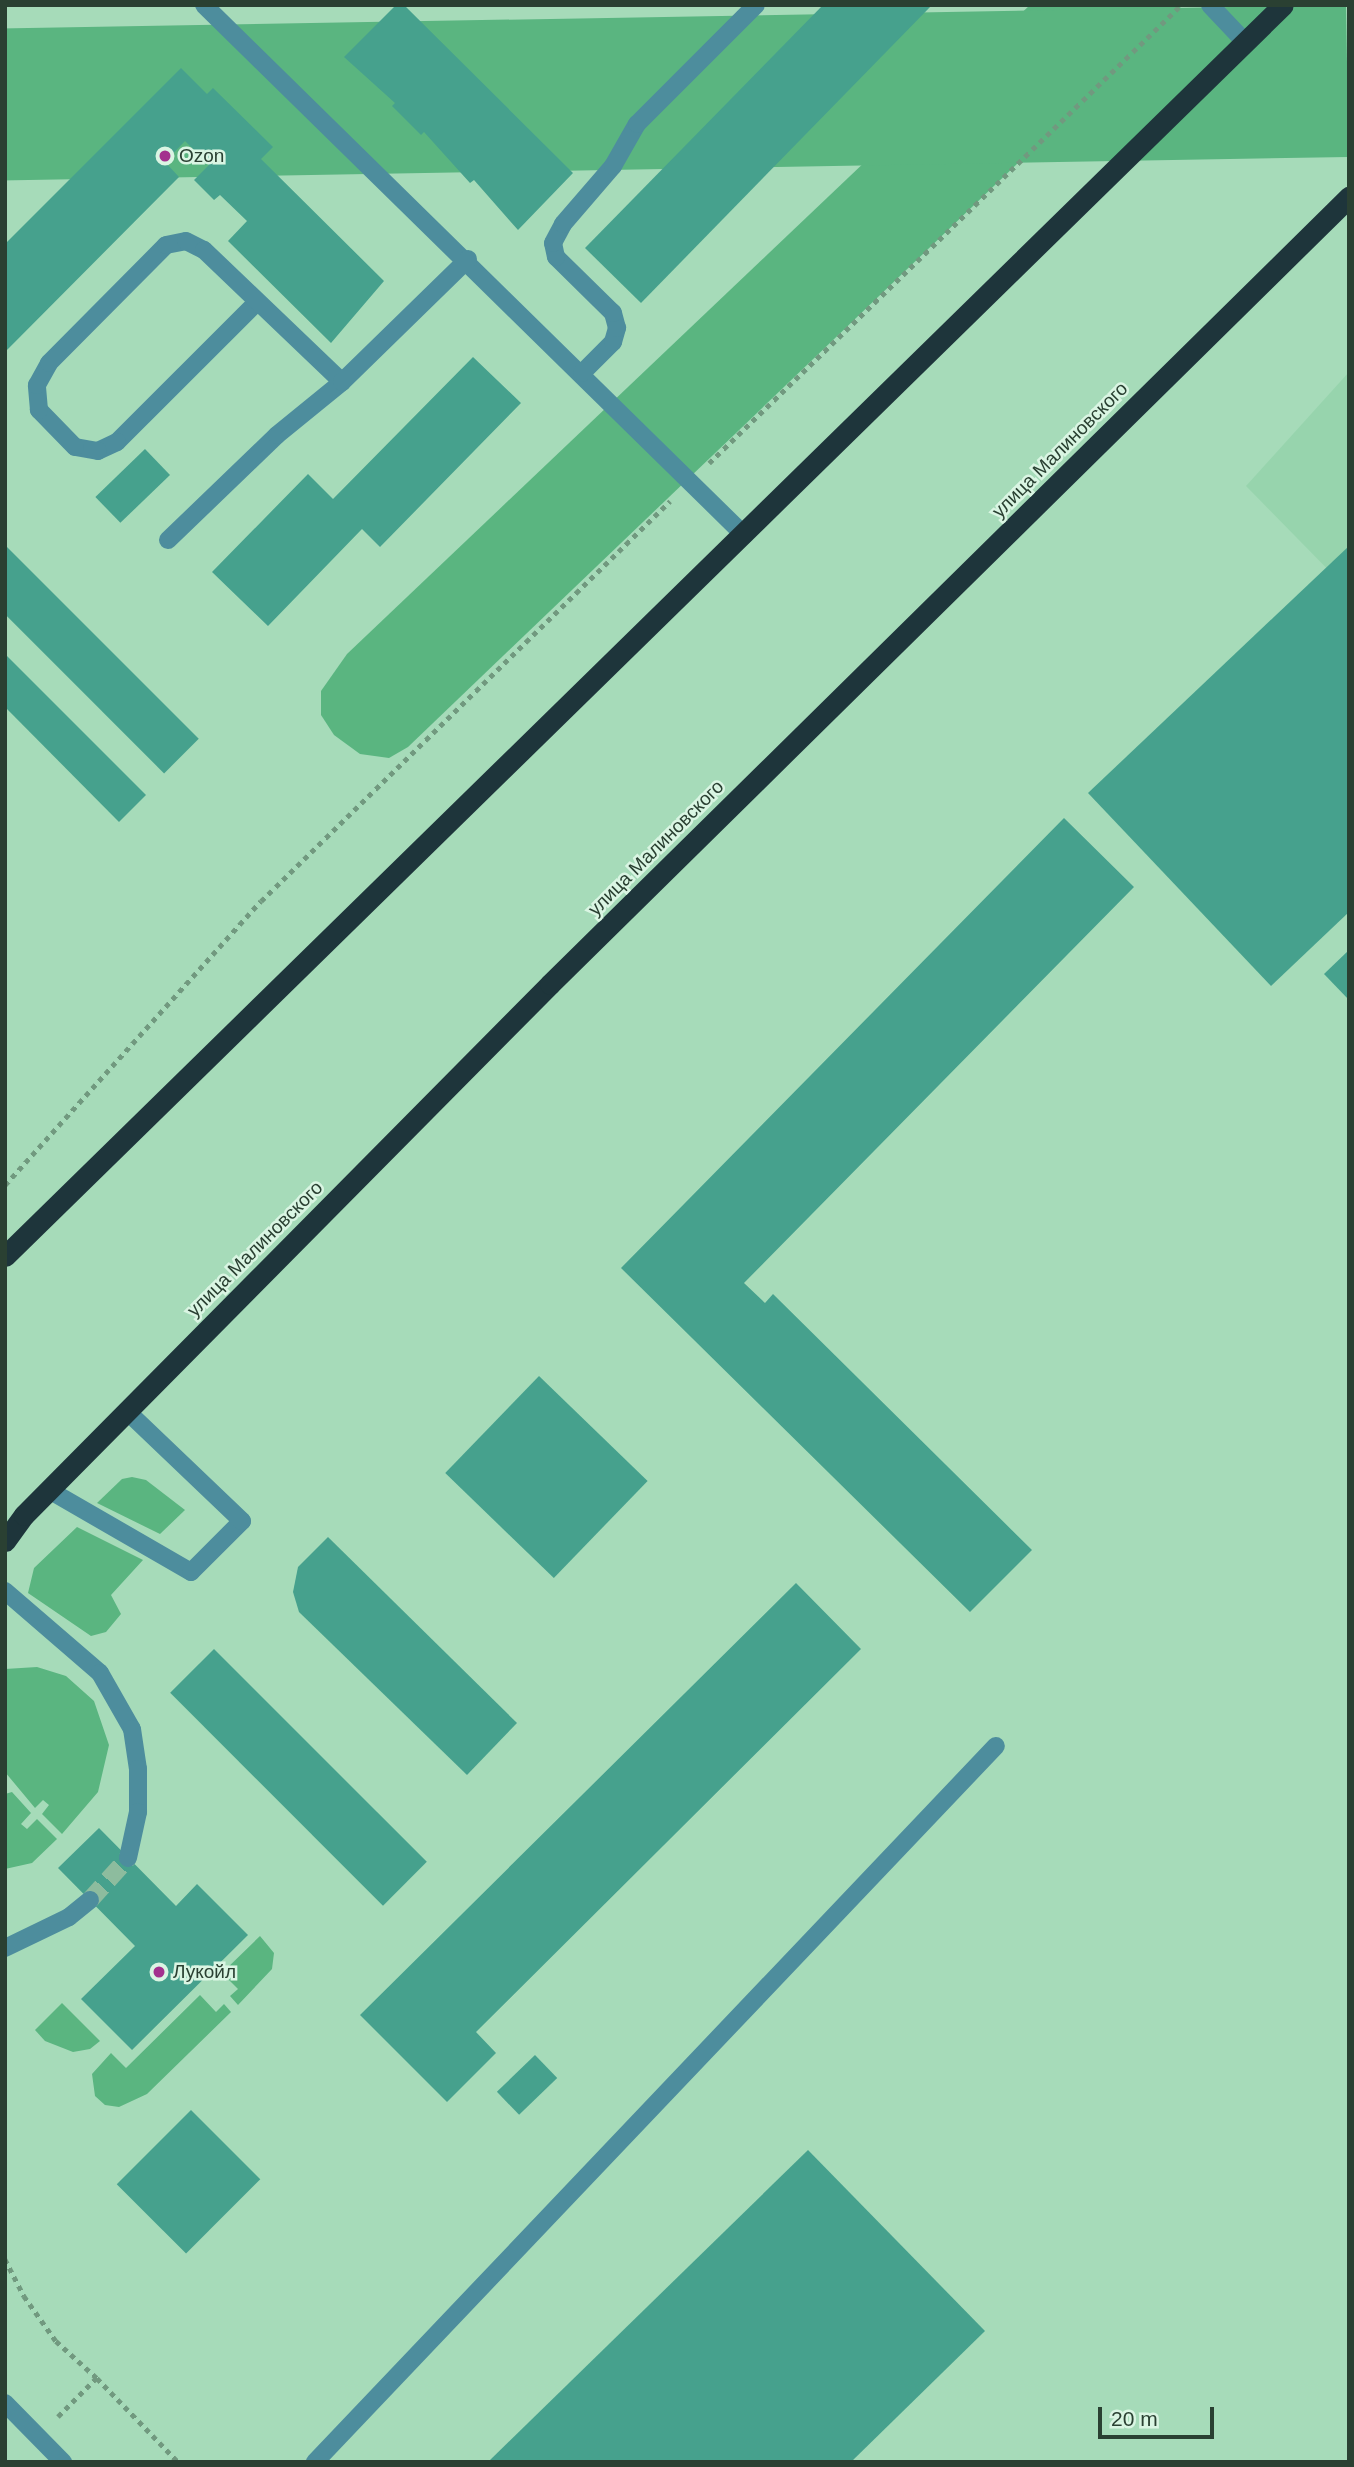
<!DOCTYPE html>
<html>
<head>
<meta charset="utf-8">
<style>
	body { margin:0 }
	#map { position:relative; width:1354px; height:2467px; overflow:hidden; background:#a6dbb9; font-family:Arial,sans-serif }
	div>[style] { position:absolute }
	.built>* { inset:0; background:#97d4ad }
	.green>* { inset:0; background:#5ab580; transform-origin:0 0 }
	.building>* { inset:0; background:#46a18d; transform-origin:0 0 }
	.minor-tunnel>* { height:18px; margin-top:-9px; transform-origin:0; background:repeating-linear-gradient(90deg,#8dbc9e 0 18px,transparent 0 27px) }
	.path>* { height:4.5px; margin-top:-2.25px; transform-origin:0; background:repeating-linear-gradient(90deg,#71997f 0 5px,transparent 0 10px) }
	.minor>* { height:18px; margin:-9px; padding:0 9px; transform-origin:9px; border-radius:9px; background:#4d8d9d }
	.highway>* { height:21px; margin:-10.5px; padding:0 10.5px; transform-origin:10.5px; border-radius:10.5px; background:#1e353b }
	.dots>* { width:19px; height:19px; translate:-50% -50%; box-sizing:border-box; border:4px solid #daf5e3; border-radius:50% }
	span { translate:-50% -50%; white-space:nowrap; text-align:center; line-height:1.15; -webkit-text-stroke:5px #daf5e3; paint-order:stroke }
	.poi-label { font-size:19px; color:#2a4032 }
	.left { translate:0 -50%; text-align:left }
	.street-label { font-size:19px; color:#2a4032 }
	.frame { position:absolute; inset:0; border:7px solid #2a4032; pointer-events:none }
	.scale { position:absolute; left:1098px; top:2407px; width:116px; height:32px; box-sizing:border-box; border:4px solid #2a4032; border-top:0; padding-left:9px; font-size:21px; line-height:24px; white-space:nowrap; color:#2a4032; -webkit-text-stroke:5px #daf5e3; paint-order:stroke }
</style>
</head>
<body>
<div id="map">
	<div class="built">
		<i style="clip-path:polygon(1349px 372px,1349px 591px,1246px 486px)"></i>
	</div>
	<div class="green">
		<i style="clip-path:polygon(1030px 5px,1183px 5px,408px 747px,389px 758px,360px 754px,334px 735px,321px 715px,321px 691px,347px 654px)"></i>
		<i style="left:1346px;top:5px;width:152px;height:1884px;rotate:89deg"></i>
		<i style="clip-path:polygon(132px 1477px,146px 1480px,185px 1510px,160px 1534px,97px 1503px,122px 1479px)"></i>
		<i style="clip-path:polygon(77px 1527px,143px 1560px,111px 1595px,121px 1614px,106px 1632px,91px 1636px,28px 1593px,34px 1568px)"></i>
		<i style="clip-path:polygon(37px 1667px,66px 1676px,94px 1701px,109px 1745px,98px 1792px,62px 1834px,42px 1814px,49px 1805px,43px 1800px,35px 1808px,5px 1772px,5px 1669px)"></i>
		<i style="clip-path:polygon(12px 1792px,31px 1813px,21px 1824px,27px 1829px,37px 1819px,57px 1839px,32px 1863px,5px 1869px,5px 1794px)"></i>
		<i style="clip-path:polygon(260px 1936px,274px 1953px,272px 1969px,238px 2005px,230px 1996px,238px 1989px,222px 1973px)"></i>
		<i style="clip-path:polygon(200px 1995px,216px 2012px,224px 2004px,231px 2012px,147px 2094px,119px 2107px,105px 2105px,95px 2096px,92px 2074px,111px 2053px,126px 2068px)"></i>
		<i style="clip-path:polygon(62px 2003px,100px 2041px,90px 2049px,73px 2052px,45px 2041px,35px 2030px)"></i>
	</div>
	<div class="building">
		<i style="clip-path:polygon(396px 5px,404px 5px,573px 173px,518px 230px,474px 180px,470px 183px,424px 132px,421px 135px,392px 106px,395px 103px,344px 57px)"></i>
		<i style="clip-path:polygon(823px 5px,932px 5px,641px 303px,585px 248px)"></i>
		<i style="clip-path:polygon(181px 68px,207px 94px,213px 88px,273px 147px,261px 159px,384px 281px,331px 343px,228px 241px,247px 221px,220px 195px,214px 200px,194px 180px,209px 165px,185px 141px,165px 162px,179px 177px,5px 352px,5px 244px)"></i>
		<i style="clip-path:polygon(473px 357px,521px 403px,380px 547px,362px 529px,268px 626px,212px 572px,308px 474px,333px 499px)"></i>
		<i style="left:145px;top:449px;width:36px;height:69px;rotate:46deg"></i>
		<i style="left:5px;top:545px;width:274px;height:49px;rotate:45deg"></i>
		<i style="clip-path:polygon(1349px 546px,1349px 912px,1271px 986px,1088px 793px)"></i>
		<i style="clip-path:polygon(5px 654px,146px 795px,119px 822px,5px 707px)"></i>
		<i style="clip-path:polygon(1064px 818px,1134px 887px,744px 1283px,765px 1303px,773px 1294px,1032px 1550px,970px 1612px,621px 1268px)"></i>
		<i style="clip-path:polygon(1349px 950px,1349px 1000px,1324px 974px)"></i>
		<i style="left:539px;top:1376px;width:151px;height:135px;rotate:44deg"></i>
		<i style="clip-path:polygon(328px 1537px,517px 1723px,467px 1775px,299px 1612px,293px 1592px,298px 1567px)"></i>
		<i style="clip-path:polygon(796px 1583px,861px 1649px,476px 2032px,496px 2053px,447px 2102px,360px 2015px)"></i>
		<i style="left:214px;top:1649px;width:301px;height:62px;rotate:45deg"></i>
		<i style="clip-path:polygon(99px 1828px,176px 1906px,197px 1884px,248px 1935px,132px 2050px,81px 1999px,135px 1946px,58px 1868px)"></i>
		<i style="left:535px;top:2055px;width:32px;height:53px;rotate:46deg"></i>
		<i style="left:191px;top:2110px;width:98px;height:105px;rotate:45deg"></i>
		<i style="clip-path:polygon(808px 2150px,985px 2331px,851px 2462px,488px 2462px)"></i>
	</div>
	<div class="minor-tunnel">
		<i style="left:90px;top:1900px;width:57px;rotate:-47.9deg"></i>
	</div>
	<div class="path">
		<i style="left:709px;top:463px;width:658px;rotate:-44.14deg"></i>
		<i style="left:5px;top:1185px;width:382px;rotate:-48deg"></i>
		<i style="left:261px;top:901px;width:572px;rotate:-44.36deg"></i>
		<i style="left:5px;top:2259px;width:42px;rotate:62.8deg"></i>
		<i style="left:24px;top:2296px;width:55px;rotate:54.6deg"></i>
		<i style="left:56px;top:2341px;width:55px;rotate:42.1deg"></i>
		<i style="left:97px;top:2378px;width:55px;rotate:135deg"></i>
		<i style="left:97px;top:2378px;width:117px;rotate:46deg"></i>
	</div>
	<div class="minor">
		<i style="left:204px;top:5px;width:757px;rotate:44.46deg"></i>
		<i style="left:1210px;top:5px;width:51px;rotate:46.6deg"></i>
		<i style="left:257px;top:302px;width:198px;rotate:135deg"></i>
		<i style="left:117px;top:442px;width:21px;rotate:155deg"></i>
		<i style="left:98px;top:451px;width:23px;rotate:-170deg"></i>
		<i style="left:75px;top:447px;width:52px;rotate:-134.2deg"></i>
		<i style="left:39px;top:410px;width:25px;rotate:-95deg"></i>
		<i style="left:37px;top:385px;width:25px;rotate:-61deg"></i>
		<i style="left:49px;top:363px;width:166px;rotate:-45.2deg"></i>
		<i style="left:166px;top:245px;width:20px;rotate:-11deg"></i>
		<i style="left:186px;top:241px;width:20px;rotate:27deg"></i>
		<i style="left:204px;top:250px;width:191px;rotate:43.7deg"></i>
		<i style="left:582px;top:373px;width:44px;rotate:-45deg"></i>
		<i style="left:613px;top:342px;width:15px;rotate:-74deg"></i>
		<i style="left:617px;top:328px;width:16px;rotate:-105deg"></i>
		<i style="left:613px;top:313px;width:80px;rotate:-135.5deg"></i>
		<i style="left:556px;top:257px;width:14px;rotate:-102deg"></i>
		<i style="left:553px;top:243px;width:21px;rotate:-62deg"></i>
		<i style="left:563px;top:224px;width:77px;rotate:-49.2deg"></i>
		<i style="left:613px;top:166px;width:48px;rotate:-60.3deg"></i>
		<i style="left:637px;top:124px;width:168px;rotate:-45deg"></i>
		<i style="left:168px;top:540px;width:151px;rotate:-43.9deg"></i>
		<i style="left:277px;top:435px;width:84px;rotate:-39.2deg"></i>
		<i style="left:342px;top:382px;width:176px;rotate:-44.3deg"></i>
		<i style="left:49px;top:1490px;width:164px;rotate:30deg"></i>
		<i style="left:191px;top:1572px;width:72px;rotate:-45deg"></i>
		<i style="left:242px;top:1521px;width:159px;rotate:-136.3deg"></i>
		<i style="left:5px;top:1591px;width:125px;rotate:40.8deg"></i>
		<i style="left:100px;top:1673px;width:64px;rotate:60.3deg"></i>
		<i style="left:132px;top:1729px;width:40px;rotate:81.5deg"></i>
		<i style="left:138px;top:1769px;width:43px;rotate:90deg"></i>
		<i style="left:138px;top:1812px;width:47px;rotate:102.3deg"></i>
		<i style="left:5px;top:1948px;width:71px;rotate:-25.8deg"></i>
		<i style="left:69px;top:1917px;width:27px;rotate:-39deg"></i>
		<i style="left:5px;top:2403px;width:83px;rotate:45.5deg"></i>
		<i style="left:315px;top:2462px;width:988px;rotate:-46.44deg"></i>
	</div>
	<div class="highway">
		<i style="left:5px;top:1256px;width:1788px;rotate:-44.39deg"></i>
		<i style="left:5px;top:1541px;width:32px;rotate:-54deg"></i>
		<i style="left:24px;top:1515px;width:747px;rotate:-45.27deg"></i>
		<i style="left:550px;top:984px;width:1122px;rotate:-44.57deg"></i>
	</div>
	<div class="dots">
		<i style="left:165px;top:156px;background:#a3328e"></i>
		<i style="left:159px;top:1972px;background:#a3328e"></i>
	</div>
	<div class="poi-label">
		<span class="left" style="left:179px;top:156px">Ozon</span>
		<span class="left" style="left:173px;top:1972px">Лукойл</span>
	</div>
	<div class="street-label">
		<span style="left:1060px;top:450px;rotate:-45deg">улица Малиновского</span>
		<span style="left:656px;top:848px;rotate:-45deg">улица Малиновского</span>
		<span style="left:255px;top:1249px;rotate:-45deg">улица Малиновского</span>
	</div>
	<div class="frame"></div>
	<div class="scale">20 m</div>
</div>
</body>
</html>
